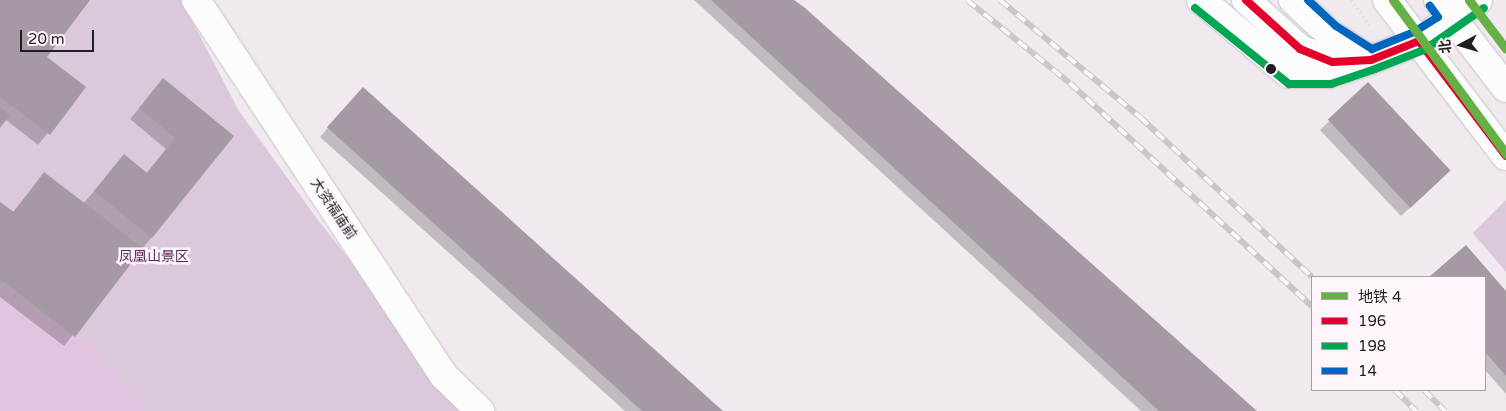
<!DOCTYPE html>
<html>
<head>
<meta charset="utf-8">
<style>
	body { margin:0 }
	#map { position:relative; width:1506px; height:411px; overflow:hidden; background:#f0eaf0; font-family:"Varela Round","Noto Sans SC",sans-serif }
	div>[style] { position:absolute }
	.green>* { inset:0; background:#dcc8db }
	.forest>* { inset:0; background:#e1c5e0 }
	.shadow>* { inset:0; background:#0003 }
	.building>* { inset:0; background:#a499a4; transform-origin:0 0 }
	.path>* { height:3px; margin-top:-1.5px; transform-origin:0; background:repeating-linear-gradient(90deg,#dbd8da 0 1px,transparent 0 5px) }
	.roads { filter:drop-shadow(0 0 1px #c9c4c9) drop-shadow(0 0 1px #c9c4c9) }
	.minor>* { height:28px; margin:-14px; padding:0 14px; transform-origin:14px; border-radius:14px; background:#fdfcfd }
	.major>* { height:28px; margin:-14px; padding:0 14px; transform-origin:14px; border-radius:14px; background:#fdfcfd }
	.rail>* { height:5.5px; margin-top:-2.75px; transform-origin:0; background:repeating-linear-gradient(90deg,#fef5fd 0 11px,#c8c6c8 0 22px); box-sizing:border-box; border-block:1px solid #c8c6c8 }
	.bus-1>* { height:8px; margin:-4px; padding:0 4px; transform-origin:4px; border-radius:4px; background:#e4002b }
	.bus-2>* { height:8px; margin:-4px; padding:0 4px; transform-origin:4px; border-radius:4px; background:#00a651 }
	.bus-3>* { height:8px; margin:-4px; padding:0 4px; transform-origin:4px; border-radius:4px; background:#0065bd }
	.metro-1>* { height:9px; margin:-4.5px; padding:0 4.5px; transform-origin:4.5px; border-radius:4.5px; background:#64b245 }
	.dots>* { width:14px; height:14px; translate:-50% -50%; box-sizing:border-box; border:2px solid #fef5fd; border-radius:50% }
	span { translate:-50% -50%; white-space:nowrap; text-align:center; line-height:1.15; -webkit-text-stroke:5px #fef5fd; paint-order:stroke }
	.street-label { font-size:14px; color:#221d22 }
	.park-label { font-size:14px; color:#602960 }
	.legend { position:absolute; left:1311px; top:276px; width:175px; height:115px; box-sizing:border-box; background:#fef5fd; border:1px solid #a69fa5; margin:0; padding:6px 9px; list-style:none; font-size:15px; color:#221d22 }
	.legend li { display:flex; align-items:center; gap:10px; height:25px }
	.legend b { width:25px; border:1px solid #a69fa5 }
	.north { position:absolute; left:1436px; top:20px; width:50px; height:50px; -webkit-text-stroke:4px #fef5fd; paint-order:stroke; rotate:264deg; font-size:14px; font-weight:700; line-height:20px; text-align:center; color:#221d22 }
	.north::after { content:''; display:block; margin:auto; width:18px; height:22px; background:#221d22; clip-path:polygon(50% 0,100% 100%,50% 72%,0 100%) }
	.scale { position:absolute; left:20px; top:30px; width:74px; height:22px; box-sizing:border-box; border:2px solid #221d22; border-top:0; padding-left:6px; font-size:15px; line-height:18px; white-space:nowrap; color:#221d22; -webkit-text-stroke:4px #fef5fd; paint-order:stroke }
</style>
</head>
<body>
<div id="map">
	<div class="green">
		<i style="clip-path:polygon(0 0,181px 0,239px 111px,315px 216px,467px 411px,0 411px)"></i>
		<i style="clip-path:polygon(1506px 200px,1506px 272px,1473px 233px)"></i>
	</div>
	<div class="forest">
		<i style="clip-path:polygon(0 284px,75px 337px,90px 341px,148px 411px,0 411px)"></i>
	</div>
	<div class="shadow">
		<i style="clip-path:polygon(0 0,89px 0,45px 57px,84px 87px,38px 145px,5px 119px,0 126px)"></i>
		<i style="clip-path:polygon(694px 0,792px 0,1255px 411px,1141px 411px)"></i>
		<i style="clip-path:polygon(163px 80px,233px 136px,64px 346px,0 297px,0 204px,12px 213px,44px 174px,83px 204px,124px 156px,146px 174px,166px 149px,130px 119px)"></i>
		<i style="clip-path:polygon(1368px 84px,1441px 179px,1401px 216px,1320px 130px)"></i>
		<i style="clip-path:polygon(354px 98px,721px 411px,625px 411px,320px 137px)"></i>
		<i style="clip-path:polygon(1466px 247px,1506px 293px,1506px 394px,1485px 370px,1485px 277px,1431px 277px)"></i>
	</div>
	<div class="building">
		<i style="clip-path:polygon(0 0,90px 0,47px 57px,86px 87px,50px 135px,0 97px)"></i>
		<i style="clip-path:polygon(711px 0,794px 0,805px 8px,1257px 411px,1159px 411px)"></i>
		<i style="clip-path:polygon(163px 78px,234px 136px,152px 238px,94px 191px,124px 154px,147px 173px,175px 138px,139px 108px)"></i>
		<i style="left:1368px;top:82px;width:121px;height:55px;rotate:47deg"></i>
		<i style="left:363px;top:87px;width:484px;height:54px;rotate:42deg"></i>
		<i style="clip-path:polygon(0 107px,10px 115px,0 128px)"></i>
		<i style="clip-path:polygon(44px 172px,143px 248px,75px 337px,0 279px,0 202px,14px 212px)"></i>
		<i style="clip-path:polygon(1466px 245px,1506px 291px,1506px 376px,1485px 352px,1485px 277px,1429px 277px)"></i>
	</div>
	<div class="path">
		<i style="left:1351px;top:0;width:34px;rotate:54deg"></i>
	</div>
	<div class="roads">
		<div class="minor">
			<i style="left:196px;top:0;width:449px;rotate:56.6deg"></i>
			<i style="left:443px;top:375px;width:52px;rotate:44.2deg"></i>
			<i style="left:1201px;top:0;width:115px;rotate:40.1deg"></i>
			<i style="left:1289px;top:74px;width:40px"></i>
			<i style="left:1329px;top:74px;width:44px;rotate:-18.4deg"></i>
			<i style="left:1371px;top:60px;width:52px;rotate:-21.6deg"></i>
			<i style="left:1419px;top:41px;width:72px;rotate:-34.8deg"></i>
			<i style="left:1246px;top:0;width:73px;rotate:42.2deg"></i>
			<i style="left:1300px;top:49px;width:35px;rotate:22deg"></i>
			<i style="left:1333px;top:62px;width:18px;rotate:-3deg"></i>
			<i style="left:1293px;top:0;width:50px;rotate:42.6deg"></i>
			<i style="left:1330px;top:34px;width:49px;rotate:32.4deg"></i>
		</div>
		<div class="major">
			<i style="left:1387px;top:0;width:196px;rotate:52.7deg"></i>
			<i style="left:1438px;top:0;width:111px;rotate:52.3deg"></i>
		</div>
	</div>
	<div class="rail">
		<i style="left:967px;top:0;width:132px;rotate:38.9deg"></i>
		<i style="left:1070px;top:83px;width:329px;rotate:42.7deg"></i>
		<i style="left:1000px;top:0;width:182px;rotate:39.9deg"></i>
		<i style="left:1140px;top:117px;width:235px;rotate:42.9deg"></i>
		<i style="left:1395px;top:390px;width:30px;rotate:45deg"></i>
		<i style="left:1424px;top:390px;width:30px;rotate:45deg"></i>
	</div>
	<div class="bus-1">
		<i style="left:1246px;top:0;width:73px;rotate:42.2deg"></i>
		<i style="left:1300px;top:49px;width:35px;rotate:22deg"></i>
		<i style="left:1333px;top:62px;width:38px;rotate:-3deg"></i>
		<i style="left:1371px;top:60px;width:52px;rotate:-21.6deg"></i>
		<i style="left:1419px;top:41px;width:144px;rotate:52.9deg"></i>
	</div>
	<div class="bus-2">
		<i style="left:1195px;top:8px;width:121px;rotate:39deg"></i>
		<i style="left:1289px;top:84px;width:42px"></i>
		<i style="left:1331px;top:84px;width:46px;rotate:-18.8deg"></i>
		<i style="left:1375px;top:69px;width:53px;rotate:-21.2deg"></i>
		<i style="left:1424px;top:50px;width:73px;rotate:-35deg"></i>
	</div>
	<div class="bus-3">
		<i style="left:1308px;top:0;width:38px;rotate:43deg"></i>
		<i style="left:1336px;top:26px;width:43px;rotate:32.6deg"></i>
		<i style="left:1372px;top:49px;width:45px;rotate:-22deg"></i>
		<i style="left:1414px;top:32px;width:28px;rotate:-32deg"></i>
		<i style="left:1438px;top:17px;width:14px;rotate:-126deg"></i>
	</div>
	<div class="metro-1">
		<i style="left:1393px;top:0;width:191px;rotate:53.7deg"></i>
		<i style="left:1469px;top:0;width:61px;rotate:52.9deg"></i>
	</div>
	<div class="dots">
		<i style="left:1271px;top:69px;background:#221d22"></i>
	</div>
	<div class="street-label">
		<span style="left:333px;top:209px;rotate:56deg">大资福庙前</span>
	</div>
	<div class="park-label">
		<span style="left:154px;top:257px">凤凰山景区</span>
	</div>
	<ul class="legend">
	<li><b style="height:6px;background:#64b245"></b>地铁 4</li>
	<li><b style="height:6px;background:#e4002b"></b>196</li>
	<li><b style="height:6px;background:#00a651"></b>198</li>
	<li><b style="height:6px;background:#0065bd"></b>14</li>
	</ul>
	<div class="north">北</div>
	<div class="scale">20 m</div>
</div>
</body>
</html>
